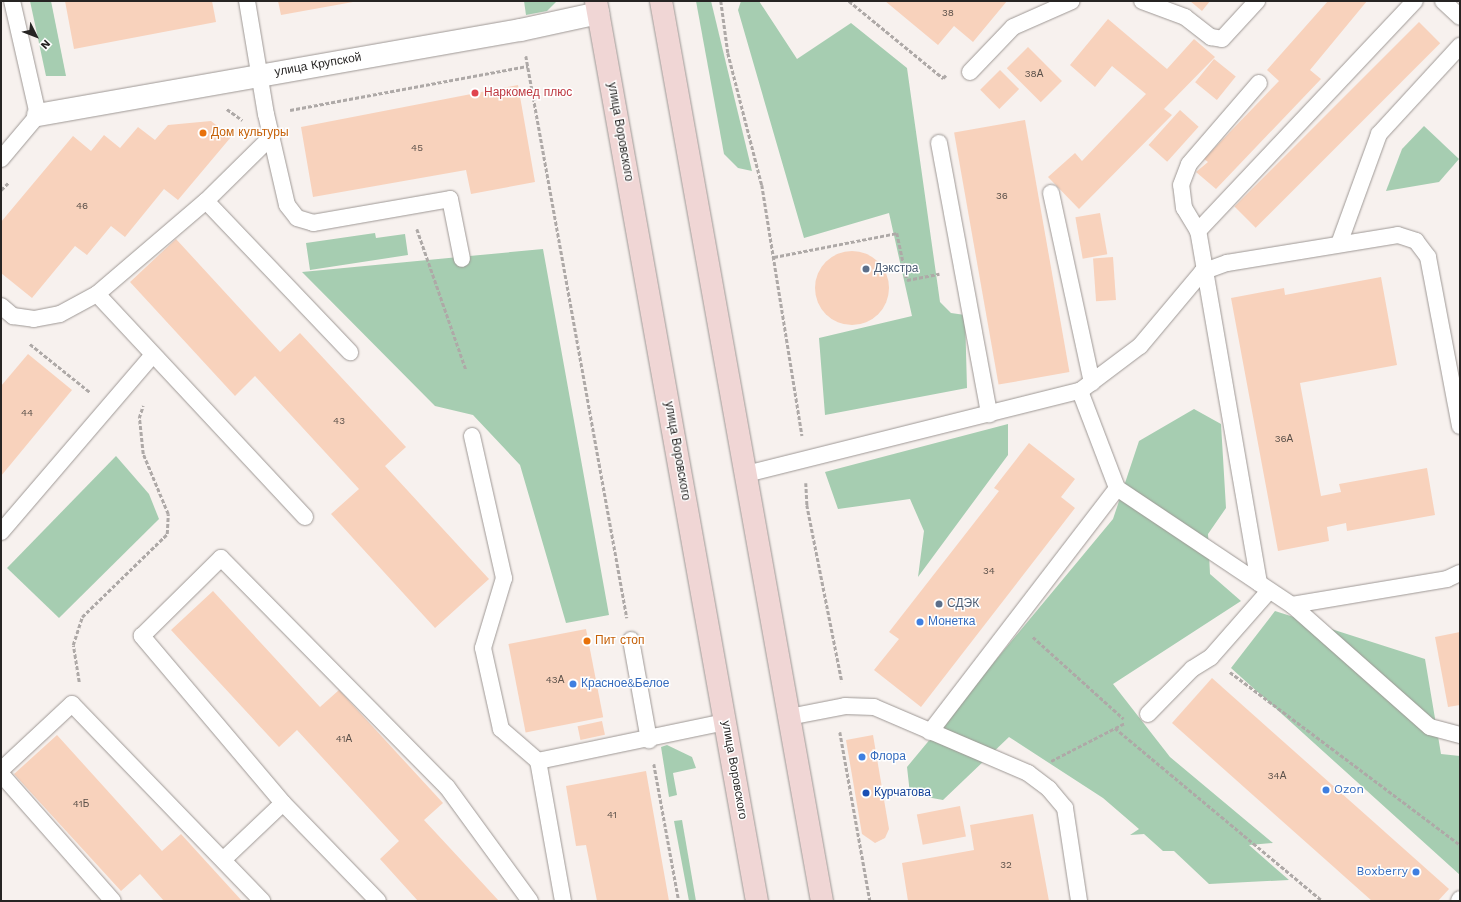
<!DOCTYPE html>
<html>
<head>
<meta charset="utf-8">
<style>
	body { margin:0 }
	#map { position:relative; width:1461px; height:902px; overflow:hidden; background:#f7f1ee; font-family:"Work Sans",sans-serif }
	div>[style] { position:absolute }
	.green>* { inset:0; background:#a6cdb1 }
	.building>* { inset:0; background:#f8d2bc; transform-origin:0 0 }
	.round { border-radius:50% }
	.path>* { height:2.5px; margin-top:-1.25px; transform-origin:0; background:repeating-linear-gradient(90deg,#aea9a7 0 4px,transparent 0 6px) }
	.roads { filter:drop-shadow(0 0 1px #9e9895) drop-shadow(0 0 1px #9e9895) }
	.lane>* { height:16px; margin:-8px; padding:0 8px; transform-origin:8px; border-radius:8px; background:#fff }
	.street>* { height:22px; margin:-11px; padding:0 11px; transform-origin:11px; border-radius:11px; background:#fff }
	.secondary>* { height:22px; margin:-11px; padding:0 11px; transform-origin:11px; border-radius:11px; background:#f0d6d5 }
	.dots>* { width:11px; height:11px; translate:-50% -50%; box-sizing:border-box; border:2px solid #fff; border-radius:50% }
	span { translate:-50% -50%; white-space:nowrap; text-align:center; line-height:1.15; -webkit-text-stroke:3px #fff; paint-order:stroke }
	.number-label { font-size:10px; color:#5a5049 }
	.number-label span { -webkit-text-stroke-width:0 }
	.street-label { font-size:12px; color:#262423 }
	.health-label { font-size:12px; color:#be3a42 }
	.left { translate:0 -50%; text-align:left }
	.food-label { font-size:12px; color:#c56008 }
	.service-label { font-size:12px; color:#4e5e75 }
	.shop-label { font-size:12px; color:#366cbe }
	.right { translate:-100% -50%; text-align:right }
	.transit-label { font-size:12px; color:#164399 }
	.frame { position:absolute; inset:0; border:2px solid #262423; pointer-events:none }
	.north { position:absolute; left:16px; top:16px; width:40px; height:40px; -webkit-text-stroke:3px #fff; paint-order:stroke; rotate:132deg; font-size:11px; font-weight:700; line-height:16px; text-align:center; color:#262423 }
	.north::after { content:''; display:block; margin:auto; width:14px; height:18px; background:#262423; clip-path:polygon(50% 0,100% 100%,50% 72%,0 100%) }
</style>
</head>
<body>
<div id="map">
	<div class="green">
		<i style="clip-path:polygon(30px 1px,51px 1px,66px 76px,46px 76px)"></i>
		<i style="clip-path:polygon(524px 1px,557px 1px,547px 11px,526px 15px)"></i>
		<i style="clip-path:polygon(696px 1px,711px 1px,752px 171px,738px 168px,724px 154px)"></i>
		<i style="clip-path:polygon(741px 1px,759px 1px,797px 59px,851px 23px,907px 68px,940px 302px,951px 313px,965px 315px,967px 388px,825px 415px,819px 338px,912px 316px,889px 213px,804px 238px,738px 10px)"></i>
		<i style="clip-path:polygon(1424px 126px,1459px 159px,1439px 182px,1386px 191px,1402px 149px)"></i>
		<i style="clip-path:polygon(375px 233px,376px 238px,405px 234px,408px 255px,310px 270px,306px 243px)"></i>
		<i style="clip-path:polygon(543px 249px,609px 615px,566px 623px,520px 465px,473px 415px,435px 406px,302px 272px)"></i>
		<i style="clip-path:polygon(1194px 409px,1221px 424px,1226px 508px,1208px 534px,1210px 574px,1241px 601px,1113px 684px,1170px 757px,1273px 843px,1249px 845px,1289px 880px,1209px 884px,1174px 851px,1163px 851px,1144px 834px,1130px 835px,1139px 829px,1103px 798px,1009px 737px,943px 800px,910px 794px,907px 767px,1113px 519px,1139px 441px)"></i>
		<i style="clip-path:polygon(1008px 424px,1008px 455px,918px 577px,924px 531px,910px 499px,838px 509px,825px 472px)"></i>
		<i style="clip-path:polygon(116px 456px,149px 494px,159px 519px,59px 618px,7px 568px)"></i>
		<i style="clip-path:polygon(1275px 611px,1425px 659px,1441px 754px,1460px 756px,1460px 875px,1231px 668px)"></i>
		<i style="clip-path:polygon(667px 745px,692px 757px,696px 768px,673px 773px,677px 795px,669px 797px,661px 747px)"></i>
		<i style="clip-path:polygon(682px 820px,696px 901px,689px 901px,674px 821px)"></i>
	</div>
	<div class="building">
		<i style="clip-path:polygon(65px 1px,212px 1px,216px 22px,74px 49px)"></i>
		<i style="clip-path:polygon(278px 1px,353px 1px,353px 2px,281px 15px)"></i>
		<i style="clip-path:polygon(885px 1px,1007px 1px,973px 42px,954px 26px,938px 45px)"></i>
		<i style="clip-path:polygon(1190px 1px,1210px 1px,1202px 11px)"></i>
		<i style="clip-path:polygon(1328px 1px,1367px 1px,1310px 70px,1321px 79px,1216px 189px,1196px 172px,1208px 162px,1204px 159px,1279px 81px,1267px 70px)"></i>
		<i style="clip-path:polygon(1108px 19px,1167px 69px,1194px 39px,1215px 57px,1164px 109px,1172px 115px,1079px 209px,1048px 177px,1075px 153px,1082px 161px,1146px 94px,1112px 66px,1095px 87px,1070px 65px)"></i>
		<i style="left:1419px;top:22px;width:30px;height:261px;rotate:45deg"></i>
		<i style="left:1028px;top:47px;width:48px;height:30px;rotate:45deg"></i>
		<i style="left:1214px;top:59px;width:28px;height:30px;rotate:39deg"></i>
		<i style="left:1000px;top:70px;width:27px;height:28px;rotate:45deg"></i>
		<i style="clip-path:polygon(518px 85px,535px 182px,471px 194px,466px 170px,313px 197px,301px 127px)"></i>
		<i style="left:1180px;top:110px;width:25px;height:47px;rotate:42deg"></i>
		<i style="left:1025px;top:120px;width:256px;height:72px;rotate:80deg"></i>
		<i style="clip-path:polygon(211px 121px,231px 137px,178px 200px,164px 189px,125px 237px,111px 226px,87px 255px,75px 246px,32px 298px,1px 273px,1px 222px,73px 136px,91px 151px,104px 135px,120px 148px,138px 127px,155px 140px,168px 125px)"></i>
		<i style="left:1100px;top:213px;width:42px;height:25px;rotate:80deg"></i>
		<i style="clip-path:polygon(176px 239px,280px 352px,300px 333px,406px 447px,385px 466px,489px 579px,435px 628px,331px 514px,359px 489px,255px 376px,235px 396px,130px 282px)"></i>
		<i class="round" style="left:815px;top:251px;width:74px;height:74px"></i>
		<i style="left:1113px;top:257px;width:43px;height:20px;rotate:86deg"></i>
		<i style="clip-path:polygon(1381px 277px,1397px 365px,1300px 383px,1321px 496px,1341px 492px,1339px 484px,1427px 468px,1435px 515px,1347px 531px,1346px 523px,1327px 527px,1329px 541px,1278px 551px,1231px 298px,1284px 288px,1285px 295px)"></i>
		<i style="clip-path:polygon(28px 354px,72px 390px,1px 476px,1px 386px)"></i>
		<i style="clip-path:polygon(1029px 443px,1075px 479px,1061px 497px,1075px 508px,921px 707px,874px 670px,899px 639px,889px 632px,999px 491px,994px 488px)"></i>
		<i style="clip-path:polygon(213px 591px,320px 707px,339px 690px,443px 803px,424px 820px,499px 901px,418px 901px,380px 859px,399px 841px,297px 730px,279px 747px,171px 630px)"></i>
		<i style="left:586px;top:629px;width:90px;height:79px;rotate:79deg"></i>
		<i style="clip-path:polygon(1460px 632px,1460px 705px,1448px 707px,1435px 637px)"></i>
		<i style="clip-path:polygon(1212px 678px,1449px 889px,1438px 901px,1372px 901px,1172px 723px)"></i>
		<i style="left:602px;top:721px;width:14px;height:25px;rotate:78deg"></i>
		<i style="clip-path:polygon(57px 735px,162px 851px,181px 834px,242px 901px,164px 901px,140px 874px,121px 891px,14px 774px)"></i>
		<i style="clip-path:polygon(873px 735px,889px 829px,885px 838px,875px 843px,862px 834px,846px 740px)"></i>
		<i style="clip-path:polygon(646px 771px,669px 901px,597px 901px,586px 845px,576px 846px,566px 786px)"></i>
		<i style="left:960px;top:806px;width:31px;height:44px;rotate:79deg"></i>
		<i style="clip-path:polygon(1033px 814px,1049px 901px,908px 901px,902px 863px,974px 850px,970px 825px)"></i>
	</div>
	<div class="path">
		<i style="left:721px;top:1px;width:52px;rotate:82.3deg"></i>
		<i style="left:728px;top:53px;width:136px;rotate:75.6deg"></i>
		<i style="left:762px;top:185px;width:254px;rotate:80.9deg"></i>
		<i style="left:849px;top:1px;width:122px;rotate:39.3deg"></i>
		<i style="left:943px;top:78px;width:4px;rotate:-45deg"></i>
		<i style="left:526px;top:56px;width:571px;rotate:79.81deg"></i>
		<i style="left:227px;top:109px;width:19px;rotate:36deg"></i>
		<i style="left:290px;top:110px;width:242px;rotate:-10.5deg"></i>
		<i style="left:1px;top:190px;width:10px;rotate:-45deg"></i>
		<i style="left:417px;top:229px;width:149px;rotate:70.8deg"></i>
		<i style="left:774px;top:257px;width:125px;rotate:-11deg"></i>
		<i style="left:897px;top:233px;width:48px;rotate:78deg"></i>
		<i style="left:907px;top:280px;width:33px;rotate:-11deg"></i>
		<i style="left:30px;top:344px;width:77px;rotate:38.7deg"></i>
		<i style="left:806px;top:483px;width:22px;rotate:87deg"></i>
		<i style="left:807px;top:505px;width:180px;rotate:78.8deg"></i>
		<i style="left:1033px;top:637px;width:122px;rotate:42deg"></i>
		<i style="left:1230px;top:672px;width:288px;rotate:36.9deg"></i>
		<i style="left:79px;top:682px;width:37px;rotate:-99deg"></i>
		<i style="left:73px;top:645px;width:29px;rotate:-72deg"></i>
		<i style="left:82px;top:617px;width:119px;rotate:-44.3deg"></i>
		<i style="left:167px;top:534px;width:20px;rotate:-87deg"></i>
		<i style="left:168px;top:514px;width:65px;rotate:-112.6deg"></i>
		<i style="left:143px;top:454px;width:36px;rotate:-96deg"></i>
		<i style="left:139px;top:418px;width:13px;rotate:-72deg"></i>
		<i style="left:1115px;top:728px;width:271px;rotate:39.8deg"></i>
		<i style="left:840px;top:732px;width:172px;rotate:79.9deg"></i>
		<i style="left:1051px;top:761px;width:83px;rotate:-27.2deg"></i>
		<i style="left:654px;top:764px;width:139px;rotate:79.7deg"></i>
	</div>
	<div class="roads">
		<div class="lane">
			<i style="left:247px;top:1px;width:115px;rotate:80.5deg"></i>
			<i style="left:266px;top:114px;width:93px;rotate:77deg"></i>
			<i style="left:287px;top:205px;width:16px;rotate:52deg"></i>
			<i style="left:297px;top:218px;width:17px;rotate:17deg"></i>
			<i style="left:313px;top:223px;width:139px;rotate:-9.9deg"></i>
			<i style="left:450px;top:199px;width:61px;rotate:78.7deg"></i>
			<i style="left:1142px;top:1px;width:46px;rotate:20.4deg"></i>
			<i style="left:1185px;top:17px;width:33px;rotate:38deg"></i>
			<i style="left:1211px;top:37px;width:11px;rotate:10deg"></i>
			<i style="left:1222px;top:39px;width:52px;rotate:-47.4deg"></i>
			<i style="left:1443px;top:1px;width:23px;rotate:43deg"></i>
			<i style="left:970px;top:72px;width:62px;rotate:-46.3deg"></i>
			<i style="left:1013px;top:27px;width:64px;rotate:-23.8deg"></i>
			<i style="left:939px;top:143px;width:276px;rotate:79.5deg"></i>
			<i style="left:1px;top:159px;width:57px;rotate:-49.9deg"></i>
			<i style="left:38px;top:115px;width:117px;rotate:-102.8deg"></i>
			<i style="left:1051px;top:193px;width:194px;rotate:77.8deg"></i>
			<i style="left:206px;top:201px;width:209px;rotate:46.4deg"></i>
			<i style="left:1198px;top:231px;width:27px;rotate:-121deg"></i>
			<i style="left:1184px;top:208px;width:23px;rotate:-97deg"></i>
			<i style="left:1181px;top:185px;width:22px;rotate:-69deg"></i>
			<i style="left:1189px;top:164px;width:107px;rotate:-49.2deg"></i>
			<i style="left:1339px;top:244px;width:117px;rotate:-70deg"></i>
			<i style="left:1379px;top:134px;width:120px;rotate:-47.4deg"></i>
			<i style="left:97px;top:294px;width:143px;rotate:-40.5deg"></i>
			<i style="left:206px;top:201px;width:93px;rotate:-44.6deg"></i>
			<i style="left:1px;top:306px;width:16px;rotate:40deg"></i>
			<i style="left:13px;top:316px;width:21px;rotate:8deg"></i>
			<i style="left:34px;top:319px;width:26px;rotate:-11deg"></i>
			<i style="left:60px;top:314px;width:42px;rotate:-28.4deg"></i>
			<i style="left:97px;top:294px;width:305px;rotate:47deg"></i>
			<i style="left:472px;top:436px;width:146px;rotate:77.3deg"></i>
			<i style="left:504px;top:578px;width:73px;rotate:106.7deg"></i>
			<i style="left:483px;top:648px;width:83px;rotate:77.5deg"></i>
			<i style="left:501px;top:729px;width:49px;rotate:40.9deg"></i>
			<i style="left:746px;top:474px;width:344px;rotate:-14deg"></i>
			<i style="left:1080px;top:391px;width:75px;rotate:-36.9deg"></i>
			<i style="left:1140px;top:346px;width:97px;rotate:-50deg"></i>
			<i style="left:1202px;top:272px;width:27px;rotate:-20deg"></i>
			<i style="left:1227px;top:263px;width:173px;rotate:-9.3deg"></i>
			<i style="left:1398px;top:235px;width:19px;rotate:18deg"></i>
			<i style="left:1416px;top:241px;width:20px;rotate:53deg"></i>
			<i style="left:1428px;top:257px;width:172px;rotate:79.3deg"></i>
			<i style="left:1117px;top:488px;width:211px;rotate:33.8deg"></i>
			<i style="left:1292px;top:605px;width:184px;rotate:41.5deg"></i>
			<i style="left:1430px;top:727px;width:31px;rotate:15deg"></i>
			<i style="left:1px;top:532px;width:232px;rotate:-49.4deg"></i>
			<i style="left:1259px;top:583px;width:357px;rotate:-99.8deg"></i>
			<i style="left:1198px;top:231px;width:316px;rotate:-46.7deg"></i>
			<i style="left:1292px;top:605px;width:157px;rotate:-9.5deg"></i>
			<i style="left:1447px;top:579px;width:14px;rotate:-25deg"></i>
			<i style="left:631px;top:640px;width:102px;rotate:79.8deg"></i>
			<i style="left:1148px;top:714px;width:63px;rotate:-45.6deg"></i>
			<i style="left:1192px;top:669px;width:22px;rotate:-32deg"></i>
			<i style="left:1211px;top:657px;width:88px;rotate:-48.7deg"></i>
			<i style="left:789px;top:717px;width:57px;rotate:-11.1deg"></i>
			<i style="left:845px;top:706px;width:29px;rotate:2deg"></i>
			<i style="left:874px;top:707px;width:168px;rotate:23.2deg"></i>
			<i style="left:1028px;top:773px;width:26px;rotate:37deg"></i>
			<i style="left:1049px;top:789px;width:25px;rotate:50deg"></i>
			<i style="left:1065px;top:808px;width:94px;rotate:81.4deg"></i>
			<i style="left:930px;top:732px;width:307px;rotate:-52.5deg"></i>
			<i style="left:1117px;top:488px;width:104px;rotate:-110.9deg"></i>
			<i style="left:1px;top:770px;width:97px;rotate:-42.9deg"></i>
			<i style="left:72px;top:704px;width:274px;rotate:46deg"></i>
			<i style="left:1px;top:774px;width:169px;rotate:48.6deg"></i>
			<i style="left:224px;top:859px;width:81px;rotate:-43.5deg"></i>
			<i style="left:378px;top:901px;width:136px;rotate:-134.1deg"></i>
			<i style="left:283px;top:803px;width:219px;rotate:-130.2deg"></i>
			<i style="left:142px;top:636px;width:111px;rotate:-44.6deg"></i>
			<i style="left:221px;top:558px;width:322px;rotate:45.4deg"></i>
			<i style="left:447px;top:787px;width:141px;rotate:53.9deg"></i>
			<i style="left:563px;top:901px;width:142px;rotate:-100.1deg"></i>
			<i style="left:538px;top:761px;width:191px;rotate:-11.8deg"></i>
			<i style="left:1459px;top:901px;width:2px;rotate:-63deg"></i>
		</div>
		<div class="street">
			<i style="left:38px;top:115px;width:490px;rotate:-10deg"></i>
			<i style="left:521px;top:30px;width:79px;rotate:-12.4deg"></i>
		</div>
		<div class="secondary">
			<i style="left:596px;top:1px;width:914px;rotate:79.86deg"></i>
			<i style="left:661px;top:1px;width:914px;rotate:79.86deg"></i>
		</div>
	</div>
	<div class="dots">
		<i style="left:475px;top:93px;background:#e0444e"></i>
		<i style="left:203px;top:133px;background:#e8710a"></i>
		<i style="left:866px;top:269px;background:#5c6f8a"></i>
		<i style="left:939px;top:604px;background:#5c6f8a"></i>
		<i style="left:920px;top:622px;background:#3f7fe0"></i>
		<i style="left:587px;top:641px;background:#e8710a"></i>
		<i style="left:573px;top:684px;background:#3f7fe0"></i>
		<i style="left:862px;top:757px;background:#3f7fe0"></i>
		<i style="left:1326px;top:790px;background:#3f7fe0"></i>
		<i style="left:866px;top:793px;background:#1a4fb4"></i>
		<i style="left:1416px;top:872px;background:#3f7fe0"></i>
	</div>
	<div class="number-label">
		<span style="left:948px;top:13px">38</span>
		<span style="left:1034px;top:74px">38А</span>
		<span style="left:417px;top:148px">45</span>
		<span style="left:1002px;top:196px">36</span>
		<span style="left:82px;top:206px">46</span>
		<span style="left:27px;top:413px">44</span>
		<span style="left:339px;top:421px">43</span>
		<span style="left:1284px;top:439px">36А</span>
		<span style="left:989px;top:571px">34</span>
		<span style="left:555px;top:680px">43А</span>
		<span style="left:344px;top:739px">41А</span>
		<span style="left:1277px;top:776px">34А</span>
		<span style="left:81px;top:804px">41Б</span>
		<span style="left:612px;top:815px">41</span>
		<span style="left:1006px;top:865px">32</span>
	</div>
	<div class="street-label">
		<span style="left:318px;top:65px;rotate:-10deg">улица Крупской</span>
		<span style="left:620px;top:132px;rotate:80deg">улица Воровского</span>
		<span style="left:677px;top:451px;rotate:80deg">улица Воровского</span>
		<span style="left:734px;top:770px;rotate:80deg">улица Воровского</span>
	</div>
	<div class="health-label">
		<span class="left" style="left:484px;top:93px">Наркомед плюс</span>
	</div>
	<div class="food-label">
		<span class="left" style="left:211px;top:133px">Дом культуры</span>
		<span class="left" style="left:595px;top:641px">Пит стоп</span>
	</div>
	<div class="service-label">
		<span class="left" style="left:874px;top:269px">Дэкстра</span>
		<span class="left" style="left:947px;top:604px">СДЭК</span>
	</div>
	<div class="shop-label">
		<span class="left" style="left:928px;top:622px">Монетка</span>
		<span class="left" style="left:581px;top:684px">Красное&amp;Белое</span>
		<span class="left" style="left:870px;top:757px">Флора</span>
		<span class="left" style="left:1334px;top:790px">Ozon</span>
		<span class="right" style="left:1408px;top:872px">Boxberry</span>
	</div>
	<div class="transit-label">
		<span class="left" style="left:874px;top:793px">Курчатова</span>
	</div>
	<div class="frame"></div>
	<div class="north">N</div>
</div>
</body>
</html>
